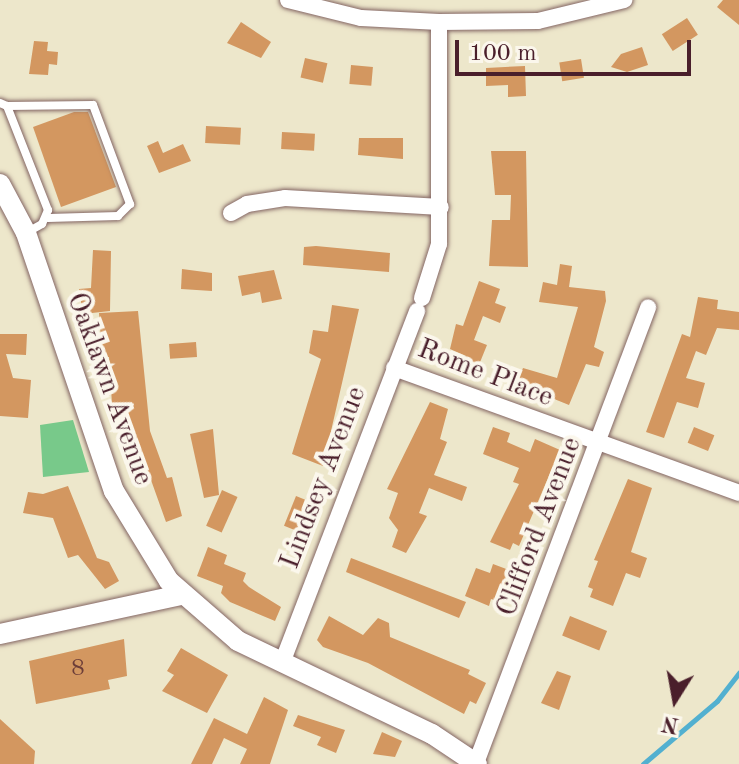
<!DOCTYPE html>
<html>
<head>
<meta charset="utf-8">
<style>
	body { margin:0 }
	#map { position:relative; width:739px; height:764px; overflow:hidden; background:#ede7cb; font-family:"Old Standard TT",serif }
	div>[style] { position:absolute }
	.green>* { inset:0; background:#78c98a }
	.stream>* { height:5px; margin:-2.5px; padding:0 2.5px; transform-origin:2.5px; border-radius:2.5px; background:#52b0d0 }
	.building>* { inset:0; background:#d39760; transform-origin:0 0 }
	.roads { filter:drop-shadow(0 0 2px #836563) drop-shadow(0 0 2px #836563) }
	.service>* { height:8px; margin:-4px; padding:0 4px; transform-origin:4px; border-radius:4px; background:#fff }
	.minor>* { height:16px; margin:-8px; padding:0 8px; transform-origin:8px; border-radius:8px; background:#fff }
	.tertiary>* { height:20px; margin:-10px; padding:0 10px; transform-origin:10px; border-radius:10px; background:#fff }
	span { translate:-50% -50%; white-space:nowrap; text-align:center; line-height:1.15; -webkit-text-stroke:8px #fbf7ec; paint-order:stroke }
	.number-label { font-size:24px; color:#6c3d38 }
	.number-label span { -webkit-text-stroke-width:0 }
	.street-label { font-size:28px; color:#4a1f2b }
	.north { position:absolute; left:635px; top:660px; width:80px; height:80px; -webkit-text-stroke:6px #fbf7ec; paint-order:stroke; rotate:191deg; font-size:22px; font-weight:700; line-height:32px; text-align:center; color:#4a1f2b }
	.north::after { content:''; display:block; margin:auto; width:28px; height:36px; background:#4a1f2b; clip-path:polygon(50% 0,100% 100%,50% 72%,0 100%) }
	.scale { position:absolute; left:455px; top:40px; width:236px; height:36px; box-sizing:border-box; border:4px solid #4a1f2b; border-top:0; padding-left:10px; font-size:24px; line-height:28px; white-space:nowrap; color:#4a1f2b; -webkit-text-stroke:6px #fbf7ec; paint-order:stroke }
</style>
</head>
<body>
<div id="map">
	<div class="green">
		<i style="clip-path:polygon(73px 420px,89px 472px,43px 477px,40px 425px)"></i>
	</div>
	<div class="stream">
		<i style="left:643px;top:764px;width:97px;rotate:-40.4deg"></i>
		<i style="left:717px;top:701px;width:36px;rotate:-52deg"></i>
	</div>
	<div class="building">
		<i style="clip-path:polygon(723px 0,739px 0,739px 25px,717px 7px)"></i>
		<i style="left:687px;top:18px;width:20px;height:30px;rotate:57deg"></i>
		<i style="clip-path:polygon(241px 22px,271px 42px,261px 58px,227px 43px)"></i>
		<i style="clip-path:polygon(34px 41px,48px 42px,47px 51px,58px 52px,57px 65px,49px 64px,48px 75px,29px 74px)"></i>
		<i style="clip-path:polygon(642px 47px,648px 65px,627px 72px,611px 67px,621px 54px)"></i>
		<i style="left:305px;top:58px;width:23px;height:20px;rotate:13deg"></i>
		<i style="left:581px;top:59px;width:19px;height:22px;rotate:81deg"></i>
		<i style="left:351px;top:65px;width:22px;height:19px;rotate:5deg"></i>
		<i style="clip-path:polygon(525px 66px,526px 96px,508px 97px,508px 85px,486px 86px,486px 68px)"></i>
		<i style="clip-path:polygon(74px 112px,88px 112px,116px 187px,61px 207px,33px 127px)"></i>
		<i style="left:206px;top:126px;width:35px;height:17px;rotate:3deg"></i>
		<i style="left:282px;top:132px;width:33px;height:17px;rotate:3deg"></i>
		<i style="clip-path:polygon(359px 138px,403px 138px,403px 159px,358px 155px)"></i>
		<i style="clip-path:polygon(158px 141px,163px 153px,183px 144px,191px 161px,159px 173px,147px 146px)"></i>
		<i style="clip-path:polygon(491px 151px,526px 151px,528px 267px,489px 266px,492px 220px,510px 220px,511px 195px,495px 195px)"></i>
		<i style="clip-path:polygon(316px 246px,390px 253px,389px 272px,303px 265px,304px 247px)"></i>
		<i style="clip-path:polygon(93px 250px,111px 251px,110px 311px,83px 314px,79px 289px,91px 288px)"></i>
		<i style="clip-path:polygon(560px 264px,572px 266px,569px 287px,605px 291px,606px 301px,594px 347px,604px 352px,599px 367px,586px 364px,569px 405px,517px 384px,523px 368px,557px 378px,578px 307px,539px 302px,543px 282px,557px 285px)"></i>
		<i style="clip-path:polygon(182px 269px,212px 273px,212px 291px,181px 289px)"></i>
		<i style="clip-path:polygon(274px 270px,282px 299px,262px 303px,260px 292px,242px 296px,238px 276px)"></i>
		<i style="clip-path:polygon(479px 281px,500px 289px,495px 303px,506px 307px,500px 323px,483px 316px,474px 340px,487px 345px,474px 377px,460px 372px,466px 356px,450px 349px,456px 324px,463px 326px)"></i>
		<i style="clip-path:polygon(698px 297px,718px 300px,717px 309px,739px 312px,739px 330px,717px 328px,706px 355px,696px 351px,686px 378px,705px 383px,698px 408px,677px 402px,664px 438px,646px 432px,682px 334px,690px 337px)"></i>
		<i style="clip-path:polygon(332px 305px,359px 309px,323px 466px,292px 454px,321px 359px,309px 353px,313px 330px,328px 332px)"></i>
		<i style="clip-path:polygon(138px 311px,150px 431px,167px 478px,172px 477px,182px 516px,166px 522px,141px 452px,133px 454px,123px 418px,113px 420px,109px 357px,102px 357px,99px 313px)"></i>
		<i style="clip-path:polygon(0 334px,27px 334px,26px 355px,6px 354px,13px 378px,31px 380px,28px 418px,0 416px)"></i>
		<i style="left:196px;top:342px;width:15px;height:27px;rotate:86deg"></i>
		<i style="clip-path:polygon(430px 402px,448px 409px,440px 439px,447px 442px,434px 475px,467px 487px,462px 501px,429px 488px,419px 513px,427px 516px,406px 553px,392px 547px,398px 530px,389px 518px,398px 493px,387px 489px)"></i>
		<i style="clip-path:polygon(493px 427px,510px 433px,507px 442px,530px 452px,535px 439px,560px 450px,519px 546px,513px 543px,510px 550px,490px 542px,519px 484px,513px 482px,519px 468px,483px 454px)"></i>
		<i style="left:694px;top:427px;width:22px;height:17px;rotate:22deg"></i>
		<i style="clip-path:polygon(213px 429px,219px 495px,204px 498px,190px 434px)"></i>
		<i style="clip-path:polygon(628px 479px,652px 488px,631px 552px,647px 558px,640px 578px,626px 573px,613px 606px,590px 597px,593px 589px,588px 587px,598px 561px,594px 560px)"></i>
		<i style="clip-path:polygon(68px 486px,97px 558px,109px 562px,119px 581px,105px 589px,78px 555px,68px 558px,53px 518px,23px 513px,28px 492px,43px 494px)"></i>
		<i style="left:222px;top:490px;width:17px;height:39px;rotate:24deg"></i>
		<i style="left:296px;top:496px;width:18px;height:32px;rotate:22deg"></i>
		<i style="clip-path:polygon(208px 547px,227px 555px,224px 564px,246px 573px,243px 581px,249px 587px,281px 607px,275px 621px,230px 602px,221px 593px,223px 586px,197px 576px)"></i>
		<i style="clip-path:polygon(351px 558px,466px 602px,459px 618px,346px 572px)"></i>
		<i style="clip-path:polygon(493px 564px,509px 570px,499px 602px,491px 599px,489px 606px,465px 596px,476px 568px,490px 573px)"></i>
		<i style="clip-path:polygon(329px 616px,363px 635px,378px 618px,389px 623px,390px 637px,470px 670px,468px 674px,486px 683px,476px 704px,470px 701px,464px 714px,368px 663px,323px 647px,317px 640px)"></i>
		<i style="left:570px;top:616px;width:40px;height:21px;rotate:22deg"></i>
		<i style="clip-path:polygon(124px 639px,127px 676px,108px 680px,110px 689px,36px 704px,29px 661px)"></i>
		<i style="clip-path:polygon(181px 648px,228px 675px,207px 713px,162px 691px,174px 675px,167px 671px)"></i>
		<i style="clip-path:polygon(557px 671px,571px 676px,559px 710px,541px 703px)"></i>
		<i style="clip-path:polygon(264px 697px,288px 710px,270px 764px,240px 764px,247px 749px,224px 738px,212px 764px,191px 764px,214px 718px,247px 734px)"></i>
		<i style="clip-path:polygon(298px 715px,345px 730px,336px 753px,317px 745px,321px 737px,293px 726px)"></i>
		<i style="clip-path:polygon(0 719px,35px 751px,34px 764px,0 764px)"></i>
		<i style="clip-path:polygon(382px 732px,402px 741px,395px 757px,373px 754px)"></i>
	</div>
	<div class="roads">
		<div class="service">
			<i style="left:0;top:103px;width:8px;rotate:23deg"></i>
			<i style="left:7px;top:106px;width:112px;rotate:68.5deg"></i>
			<i style="left:48px;top:210px;width:15px;rotate:113deg"></i>
			<i style="left:42px;top:224px;width:18px;rotate:151deg"></i>
			<i style="left:7px;top:106px;width:86px;rotate:-0.7deg"></i>
			<i style="left:93px;top:105px;width:106px;rotate:69.5deg"></i>
			<i style="left:130px;top:204px;width:17px;rotate:135deg"></i>
			<i style="left:118px;top:216px;width:70px;rotate:178.4deg"></i>
		</div>
		<div class="minor">
			<i style="left:288px;top:0;width:75px;rotate:13.9deg"></i>
			<i style="left:361px;top:18px;width:78px;rotate:2.9deg"></i>
			<i style="left:439px;top:22px;width:99px;rotate:-0.6deg"></i>
			<i style="left:538px;top:21px;width:89px;rotate:-13.7deg"></i>
			<i style="left:231px;top:213px;width:18px;rotate:-29deg"></i>
			<i style="left:247px;top:204px;width:38px;rotate:-9deg"></i>
			<i style="left:285px;top:198px;width:156px;rotate:3.3deg"></i>
			<i style="left:422px;top:298px;width:57px;rotate:-72.5deg"></i>
			<i style="left:439px;top:244px;width:222px;rotate:-90deg"></i>
			<i style="left:394px;top:368px;width:367px;rotate:19.9deg"></i>
			<i style="left:282px;top:663px;width:377px;rotate:-69deg"></i>
			<i style="left:476px;top:763px;width:487px;rotate:-69.3deg"></i>
		</div>
		<div class="tertiary">
			<i style="left:0;top:184px;width:55px;rotate:62deg"></i>
			<i style="left:26px;top:233px;width:273px;rotate:71.2deg"></i>
			<i style="left:114px;top:491px;width:105px;rotate:58.6deg"></i>
			<i style="left:169px;top:581px;width:91px;rotate:41deg"></i>
			<i style="left:238px;top:641px;width:215px;rotate:25.6deg"></i>
			<i style="left:432px;top:734px;width:54px;rotate:33.7deg"></i>
			<i style="left:0;top:634px;width:184px;rotate:-12.2deg"></i>
		</div>
	</div>
	<div class="number-label">
		<span style="left:78px;top:670px">8</span>
	</div>
	<div class="street-label">
		<span style="left:485px;top:374px;rotate:21deg">Rome Place</span>
		<span style="left:109px;top:389px;rotate:70deg">Oaklawn Avenue</span>
		<span style="left:324px;top:478px;rotate:-69deg">Lindsey Avenue</span>
		<span style="left:540px;top:527px;rotate:-69deg">Clifford Avenue</span>
	</div>
	<div class="north">N</div>
	<div class="scale">100 m</div>
</div>
</body>
</html>
